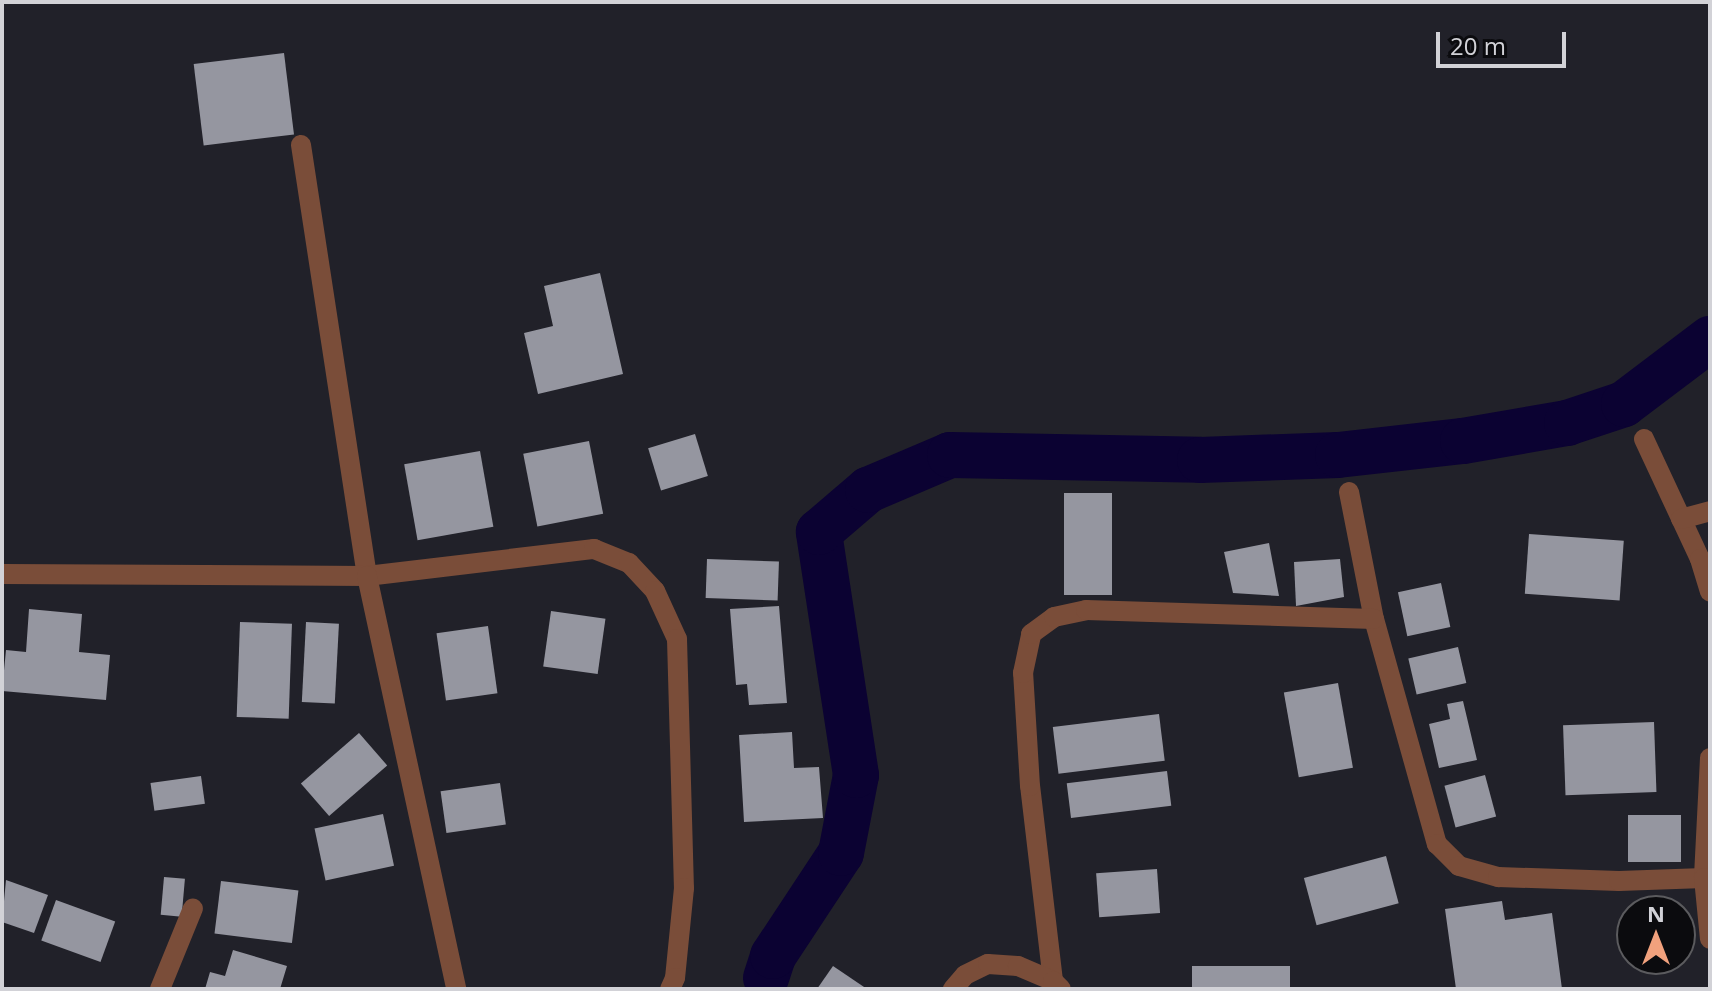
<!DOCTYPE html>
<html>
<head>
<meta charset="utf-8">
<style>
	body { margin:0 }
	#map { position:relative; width:1712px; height:991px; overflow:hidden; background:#212129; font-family:"Open Sans",sans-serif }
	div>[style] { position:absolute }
	.canal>* { height:46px; margin:-23px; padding:0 23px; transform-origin:23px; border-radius:23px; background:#0b0232 }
	.building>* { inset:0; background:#9596a0; transform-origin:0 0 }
	.street>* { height:20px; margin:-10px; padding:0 10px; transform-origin:10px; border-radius:10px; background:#7a4d39 }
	span { translate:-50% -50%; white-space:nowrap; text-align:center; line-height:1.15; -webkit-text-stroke:8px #0b0b0e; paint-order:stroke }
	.frame { position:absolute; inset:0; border:4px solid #d2d2d7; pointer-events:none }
	.north { position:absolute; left:1616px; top:895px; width:80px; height:80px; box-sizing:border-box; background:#0b0b0e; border:2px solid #5b5b5e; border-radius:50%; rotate:0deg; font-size:22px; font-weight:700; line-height:32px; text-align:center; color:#d2d2d7 }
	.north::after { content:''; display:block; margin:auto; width:28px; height:36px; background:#f1a17d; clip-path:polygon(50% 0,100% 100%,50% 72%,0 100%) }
	.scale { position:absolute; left:1436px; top:32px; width:130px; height:36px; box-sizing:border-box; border:4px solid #d2d2d7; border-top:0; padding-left:10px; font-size:24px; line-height:28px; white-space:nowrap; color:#d2d2d7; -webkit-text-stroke:6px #0b0b0e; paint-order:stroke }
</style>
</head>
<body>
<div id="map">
	<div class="canal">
		<i style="left:766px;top:978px;width:23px;rotate:-72deg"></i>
		<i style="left:773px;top:956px;width:123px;rotate:-56.6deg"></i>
		<i style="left:841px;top:853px;width:79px;rotate:-79.1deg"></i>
		<i style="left:856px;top:775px;width:246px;rotate:-98.7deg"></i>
		<i style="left:819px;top:532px;width:65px;rotate:-40.6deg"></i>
		<i style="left:868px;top:490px;width:89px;rotate:-23.1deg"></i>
		<i style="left:950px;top:455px;width:250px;rotate:1.1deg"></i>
		<i style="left:1200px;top:460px;width:138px;rotate:-2.1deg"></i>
		<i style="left:1338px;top:455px;width:126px;rotate:-6.4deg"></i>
		<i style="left:1463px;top:441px;width:106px;rotate:-9.8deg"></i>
		<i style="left:1567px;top:423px;width:60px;rotate:-18.4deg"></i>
		<i style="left:1624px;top:404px;width:108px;rotate:-37.1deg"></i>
	</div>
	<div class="building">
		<i style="left:284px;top:53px;width:82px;height:91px;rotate:83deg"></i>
		<i style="clip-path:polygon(600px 273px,623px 374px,538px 394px,524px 333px,553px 326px,544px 286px)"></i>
		<i style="left:695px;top:434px;width:44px;height:49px;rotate:73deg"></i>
		<i style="left:589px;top:441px;width:74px;height:67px;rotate:79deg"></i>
		<i style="left:480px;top:451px;width:77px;height:77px;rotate:80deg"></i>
		<i style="left:1112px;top:493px;width:102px;height:48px;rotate:90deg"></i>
		<i style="left:1529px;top:534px;width:95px;height:60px;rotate:4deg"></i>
		<i style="clip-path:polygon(1269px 543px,1279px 596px,1233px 593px,1224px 552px)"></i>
		<i style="left:707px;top:559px;width:72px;height:39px;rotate:2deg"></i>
		<i style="clip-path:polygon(1340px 559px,1344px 597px,1296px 606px,1294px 562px)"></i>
		<i style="left:1441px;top:583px;width:45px;height:44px;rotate:78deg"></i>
		<i style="clip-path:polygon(779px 606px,787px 703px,749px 705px,747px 684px,736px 685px,730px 609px)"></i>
		<i style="clip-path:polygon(29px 609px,82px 614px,79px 652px,110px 655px,106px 700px,2px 691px,6px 650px,26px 652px)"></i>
		<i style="left:551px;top:611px;width:55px;height:56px;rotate:8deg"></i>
		<i style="left:240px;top:622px;width:52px;height:95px;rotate:2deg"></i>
		<i style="left:306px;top:622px;width:33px;height:80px;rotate:3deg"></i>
		<i style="left:488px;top:626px;width:68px;height:52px;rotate:82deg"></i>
		<i style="left:1458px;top:647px;width:37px;height:51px;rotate:77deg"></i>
		<i style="left:1338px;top:683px;width:86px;height:55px;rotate:80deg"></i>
		<i style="clip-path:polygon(1463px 701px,1477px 760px,1439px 768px,1429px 724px,1450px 719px,1447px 704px)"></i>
		<i style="left:1159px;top:714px;width:47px;height:107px;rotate:83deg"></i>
		<i style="left:1654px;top:722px;width:70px;height:91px;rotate:88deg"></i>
		<i style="clip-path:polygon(792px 732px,794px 768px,819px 767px,823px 818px,744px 822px,739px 735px)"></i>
		<i style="left:359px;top:733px;width:43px;height:77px;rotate:49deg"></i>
		<i style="left:1167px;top:771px;width:35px;height:101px;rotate:83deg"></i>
		<i style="left:1485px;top:775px;width:43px;height:42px;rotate:75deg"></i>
		<i style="left:201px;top:776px;width:28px;height:51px;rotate:82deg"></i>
		<i style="left:500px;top:783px;width:42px;height:60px;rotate:82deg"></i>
		<i style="left:383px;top:814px;width:53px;height:70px;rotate:78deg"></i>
		<i style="left:1628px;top:815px;width:53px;height:47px"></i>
		<i style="left:1386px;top:856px;width:49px;height:85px;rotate:75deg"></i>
		<i style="left:1157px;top:869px;width:44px;height:61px;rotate:86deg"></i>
		<i style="left:164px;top:877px;width:21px;height:38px;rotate:5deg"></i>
		<i style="clip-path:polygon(6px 880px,48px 895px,34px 933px,2px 922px)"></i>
		<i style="left:221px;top:881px;width:78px;height:53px;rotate:7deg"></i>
		<i style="left:56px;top:900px;width:63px;height:43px;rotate:20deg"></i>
		<i style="clip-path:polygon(1502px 901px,1505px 920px,1552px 913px,1562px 989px,1456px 989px,1445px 909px)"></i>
		<i style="clip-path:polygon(233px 950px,287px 966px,280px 989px,205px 989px,210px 972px,225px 976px)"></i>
		<i style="clip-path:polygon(833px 966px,867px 989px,817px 989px)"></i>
		<i style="left:1290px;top:966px;width:23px;height:98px;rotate:90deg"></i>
	</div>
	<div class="street">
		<i style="left:301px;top:145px;width:436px;rotate:81.3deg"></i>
		<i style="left:367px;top:576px;width:229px;rotate:-6.8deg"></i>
		<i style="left:594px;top:549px;width:38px;rotate:22deg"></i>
		<i style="left:629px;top:563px;width:38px;rotate:47deg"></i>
		<i style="left:655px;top:591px;width:53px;rotate:65.4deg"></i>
		<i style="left:677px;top:639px;width:249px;rotate:88.4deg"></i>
		<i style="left:684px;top:888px;width:90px;rotate:95.7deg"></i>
		<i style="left:675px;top:978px;width:12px;rotate:114deg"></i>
		<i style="left:1644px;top:439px;width:132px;rotate:65deg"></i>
		<i style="left:1700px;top:559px;width:34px;rotate:73deg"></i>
		<i style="left:1349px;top:492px;width:129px;rotate:78.9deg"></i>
		<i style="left:1374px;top:619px;width:234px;rotate:74.4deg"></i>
		<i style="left:1437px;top:844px;width:31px;rotate:45deg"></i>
		<i style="left:1459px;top:866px;width:41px;rotate:15.8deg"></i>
		<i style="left:1498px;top:877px;width:121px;rotate:1.9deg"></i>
		<i style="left:1619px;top:881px;width:85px;rotate:-2deg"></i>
		<i style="left:1681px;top:519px;width:30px;rotate:-15deg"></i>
		<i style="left:2px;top:574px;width:365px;rotate:0.3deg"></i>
		<i style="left:367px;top:576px;width:422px;rotate:77.8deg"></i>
		<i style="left:1710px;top:758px;width:120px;rotate:92.9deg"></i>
		<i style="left:1704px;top:878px;width:61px;rotate:84.4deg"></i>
		<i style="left:1053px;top:981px;width:196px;rotate:-96.7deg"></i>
		<i style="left:1030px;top:786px;width:113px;rotate:-93.5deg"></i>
		<i style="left:1023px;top:673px;width:40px;rotate:-78deg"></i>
		<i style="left:1031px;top:634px;width:29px;rotate:-36deg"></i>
		<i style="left:1054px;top:617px;width:33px;rotate:-12deg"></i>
		<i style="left:1086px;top:610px;width:288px;rotate:1.8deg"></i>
		<i style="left:160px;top:989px;width:87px;rotate:-67.8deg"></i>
		<i style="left:953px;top:989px;width:18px;rotate:-49deg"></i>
		<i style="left:965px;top:975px;width:25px;rotate:-26deg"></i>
		<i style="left:988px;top:964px;width:30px;rotate:4deg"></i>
		<i style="left:1018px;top:966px;width:38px;rotate:23deg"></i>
		<i style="left:1053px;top:981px;width:11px;rotate:45deg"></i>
	</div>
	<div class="frame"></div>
	<div class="north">N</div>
	<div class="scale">20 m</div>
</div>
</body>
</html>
